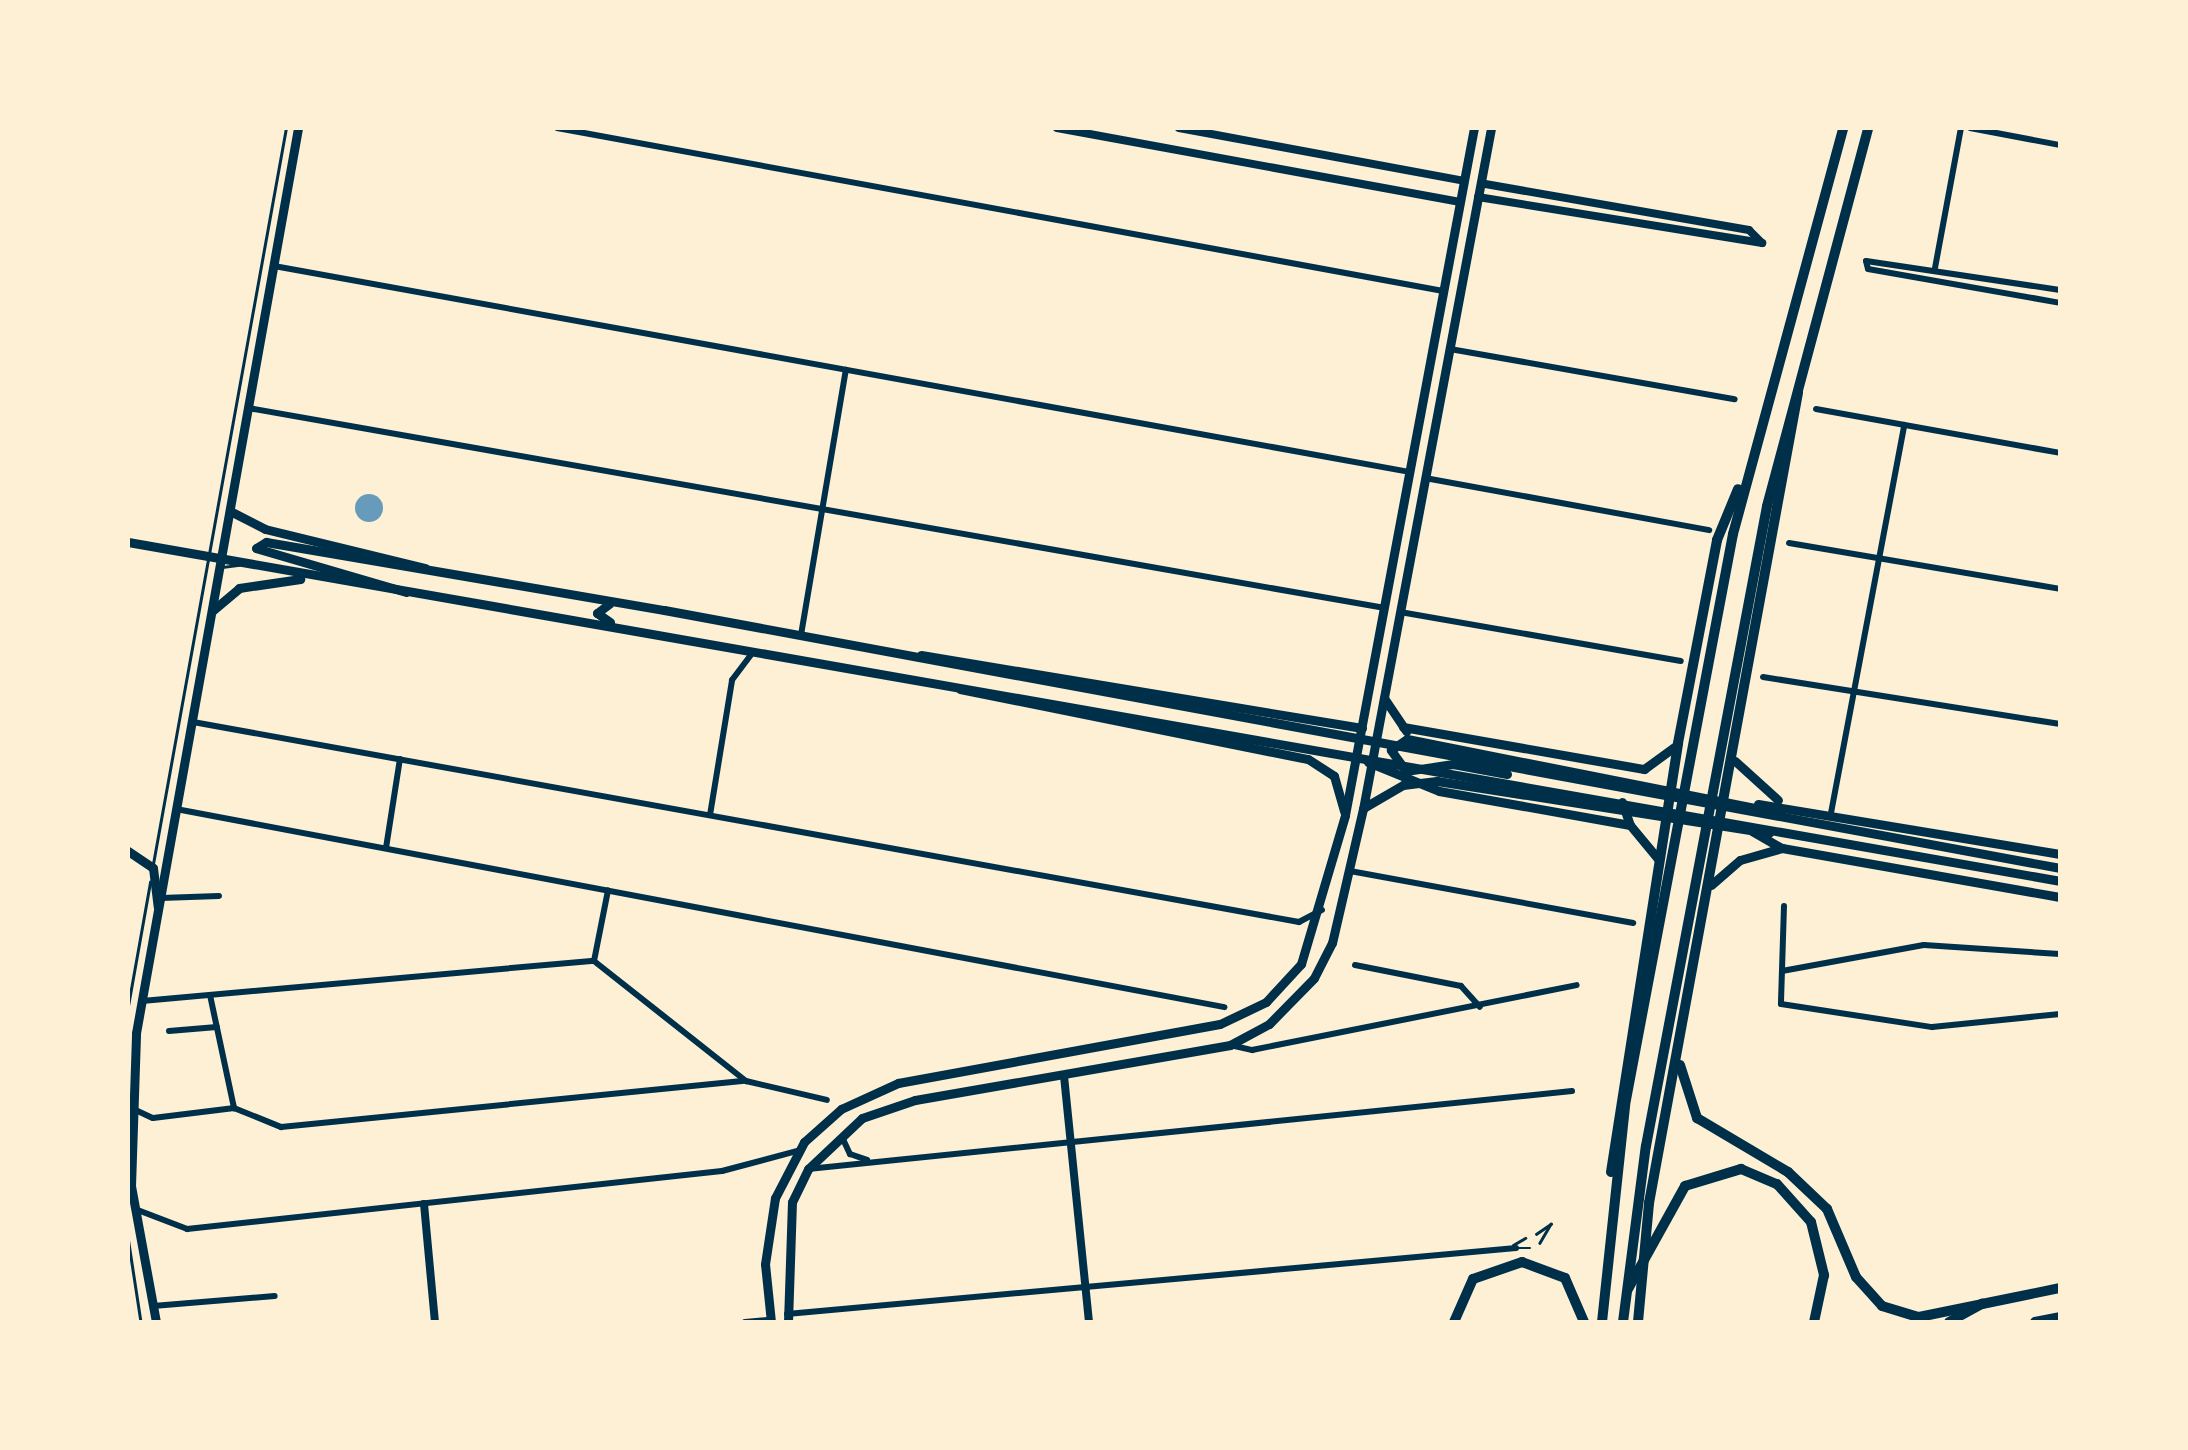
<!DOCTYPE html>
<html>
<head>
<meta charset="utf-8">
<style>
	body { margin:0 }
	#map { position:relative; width:2188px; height:1450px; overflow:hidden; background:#fdf0d5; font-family:Figtree,sans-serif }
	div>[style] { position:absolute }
	.water>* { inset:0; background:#669bbc }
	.round { border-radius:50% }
	.service>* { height:2.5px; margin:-1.25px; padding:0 1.25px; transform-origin:1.25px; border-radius:1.25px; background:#003049 }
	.minor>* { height:6px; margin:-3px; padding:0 3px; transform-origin:3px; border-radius:3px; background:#003049 }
	.tertiary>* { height:8px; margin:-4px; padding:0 4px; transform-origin:4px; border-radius:4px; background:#003049 }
	.secondary>* { height:9px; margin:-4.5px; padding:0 4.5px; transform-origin:4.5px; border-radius:4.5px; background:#003049 }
	.primary>* { height:9px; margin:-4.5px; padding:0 4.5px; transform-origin:4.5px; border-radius:4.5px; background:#003049 }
	.trunk>* { height:10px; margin:-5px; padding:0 5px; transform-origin:5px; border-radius:5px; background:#003049 }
	span { translate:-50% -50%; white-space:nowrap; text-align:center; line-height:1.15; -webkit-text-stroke:8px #fdf0d5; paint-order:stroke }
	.frame { position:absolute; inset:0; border:130px solid #fdf0d5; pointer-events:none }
</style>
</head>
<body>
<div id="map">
	<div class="water">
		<i class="round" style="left:355px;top:494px;width:28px;height:28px"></i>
	</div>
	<div class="service">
		<i style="left:222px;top:567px;width:17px;rotate:-7deg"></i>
		<i style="left:153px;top:864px;width:748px;rotate:-79.76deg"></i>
		<i style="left:128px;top:1006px;width:126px;rotate:-79.9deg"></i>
		<i style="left:1536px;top:1234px;width:18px;rotate:-34deg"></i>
		<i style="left:1551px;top:1224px;width:22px;rotate:120deg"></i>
		<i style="left:128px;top:1237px;width:86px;rotate:81.3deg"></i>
		<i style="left:1513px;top:1245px;width:14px;rotate:-30deg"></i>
		<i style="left:1518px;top:1248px;width:12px"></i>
	</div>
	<div class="minor">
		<i style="left:557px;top:128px;width:901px;rotate:10.42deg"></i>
		<i style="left:1970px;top:128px;width:92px;rotate:10.7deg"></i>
		<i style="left:274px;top:266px;width:1155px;rotate:10.28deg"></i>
		<i style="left:1935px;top:268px;width:142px;rotate:-79.5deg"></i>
		<i style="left:2060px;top:290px;width:196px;rotate:-171.5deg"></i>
		<i style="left:1866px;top:261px;width:8px;rotate:76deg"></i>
		<i style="left:1868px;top:269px;width:195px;rotate:10deg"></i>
		<i style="left:1450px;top:349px;width:289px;rotate:10deg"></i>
		<i style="left:248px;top:408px;width:1153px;rotate:9.98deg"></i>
		<i style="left:1816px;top:409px;width:248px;rotate:10.2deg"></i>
		<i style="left:1425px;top:478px;width:289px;rotate:10.4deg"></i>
		<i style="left:1789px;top:543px;width:275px;rotate:9.6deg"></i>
		<i style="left:1400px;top:612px;width:285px;rotate:9.9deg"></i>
		<i style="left:801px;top:635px;width:269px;rotate:-80.4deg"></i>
		<i style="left:1763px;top:677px;width:301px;rotate:9deg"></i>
		<i style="left:193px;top:722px;width:1124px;rotate:10.25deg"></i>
		<i style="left:1299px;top:922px;width:26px;rotate:-28deg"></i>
		<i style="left:176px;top:809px;width:1067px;rotate:10.7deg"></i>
		<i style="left:1831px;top:813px;width:395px;rotate:-79.3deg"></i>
		<i style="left:710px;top:815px;width:137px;rotate:-80.7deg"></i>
		<i style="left:732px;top:680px;width:35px;rotate:-53deg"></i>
		<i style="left:386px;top:848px;width:90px;rotate:-81.1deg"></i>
		<i style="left:1350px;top:871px;width:288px;rotate:10.4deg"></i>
		<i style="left:161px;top:898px;width:58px;rotate:-2deg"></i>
		<i style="left:1784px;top:906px;width:98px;rotate:91.8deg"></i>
		<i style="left:1781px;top:1004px;width:153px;rotate:8.7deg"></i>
		<i style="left:1932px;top:1027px;width:129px;rotate:-5.8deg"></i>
		<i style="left:594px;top:961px;width:72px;rotate:-78.8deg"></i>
		<i style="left:1355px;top:965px;width:108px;rotate:11.2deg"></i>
		<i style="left:1461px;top:986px;width:28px;rotate:48deg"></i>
		<i style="left:1782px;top:971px;width:144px;rotate:-10.4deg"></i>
		<i style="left:1924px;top:945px;width:136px;rotate:3.8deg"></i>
		<i style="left:210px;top:995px;width:116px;rotate:78deg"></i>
		<i style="left:142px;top:1001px;width:454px;rotate:-5.1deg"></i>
		<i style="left:594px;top:961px;width:194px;rotate:38.3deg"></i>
		<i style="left:746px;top:1081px;width:83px;rotate:13.2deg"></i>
		<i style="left:169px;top:1031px;width:48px;rotate:-4.8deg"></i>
		<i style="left:1230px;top:1045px;width:23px;rotate:13deg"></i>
		<i style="left:1252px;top:1050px;width:331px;rotate:-11.3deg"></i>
		<i style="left:129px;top:1107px;width:26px;rotate:25deg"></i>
		<i style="left:153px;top:1118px;width:82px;rotate:-7deg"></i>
		<i style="left:234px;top:1108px;width:51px;rotate:22deg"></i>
		<i style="left:281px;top:1127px;width:466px;rotate:-5.7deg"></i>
		<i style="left:842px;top:1137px;width:19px;rotate:65deg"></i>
		<i style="left:850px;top:1154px;width:18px;rotate:19deg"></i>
		<i style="left:808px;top:1169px;width:768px;rotate:-5.83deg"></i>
		<i style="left:135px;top:1209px;width:56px;rotate:21deg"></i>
		<i style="left:187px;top:1229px;width:538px;rotate:-6.19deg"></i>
		<i style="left:722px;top:1171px;width:78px;rotate:-14.9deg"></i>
		<i style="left:153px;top:1306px;width:122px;rotate:-4.7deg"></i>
		<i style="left:787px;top:1314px;width:732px;rotate:-5.17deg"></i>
		<i style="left:745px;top:1322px;width:25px;rotate:-5deg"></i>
	</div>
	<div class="tertiary">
		<i style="left:1057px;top:128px;width:410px;rotate:10.4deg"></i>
		<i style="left:1179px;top:128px;width:290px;rotate:10.5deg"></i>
		<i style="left:1478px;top:197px;width:288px;rotate:9.2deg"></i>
		<i style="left:1762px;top:243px;width:18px;rotate:-135deg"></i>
		<i style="left:1749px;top:230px;width:272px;rotate:-170.1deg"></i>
		<i style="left:1064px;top:1076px;width:247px;rotate:84.2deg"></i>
		<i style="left:424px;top:1204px;width:119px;rotate:84.7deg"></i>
	</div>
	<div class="secondary">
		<i style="left:230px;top:511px;width:39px;rotate:27deg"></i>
		<i style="left:265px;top:529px;width:165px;rotate:13.7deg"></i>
		<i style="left:128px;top:542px;width:1962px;rotate:9.95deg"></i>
		<i style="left:406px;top:592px;width:156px;rotate:-163.7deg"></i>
		<i style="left:256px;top:548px;width:12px;rotate:-31deg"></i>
		<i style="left:266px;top:542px;width:404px;rotate:9.7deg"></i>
		<i style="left:664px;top:610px;width:1420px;rotate:10.47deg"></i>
		<i style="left:609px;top:604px;width:15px;rotate:143deg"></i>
		<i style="left:597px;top:613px;width:16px;rotate:35deg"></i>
		<i style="left:212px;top:611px;width:35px;rotate:-40deg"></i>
		<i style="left:239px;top:588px;width:62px;rotate:-8.4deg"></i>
		<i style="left:921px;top:655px;width:447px;rotate:9.4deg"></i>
		<i style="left:960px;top:689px;width:355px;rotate:11.4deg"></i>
		<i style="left:1308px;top:759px;width:31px;rotate:33deg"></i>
		<i style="left:1334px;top:776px;width:37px;rotate:74deg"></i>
		<i style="left:1384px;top:698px;width:40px;rotate:56deg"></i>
		<i style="left:1403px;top:727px;width:245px;rotate:9.9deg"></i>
		<i style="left:1644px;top:769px;width:41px;rotate:-36deg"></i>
		<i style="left:1735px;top:761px;width:58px;rotate:42.2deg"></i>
		<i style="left:1368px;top:762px;width:77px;rotate:22.2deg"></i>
		<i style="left:1439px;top:791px;width:194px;rotate:10.1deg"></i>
		<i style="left:1630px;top:825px;width:45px;rotate:50.4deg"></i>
		<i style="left:1507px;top:774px;width:55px;rotate:-169.5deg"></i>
		<i style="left:1453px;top:764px;width:48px;rotate:171.5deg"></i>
		<i style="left:1406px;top:771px;width:26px;rotate:-126deg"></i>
		<i style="left:1391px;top:750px;width:19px;rotate:-35deg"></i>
		<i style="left:1407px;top:739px;width:381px;rotate:11.2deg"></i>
		<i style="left:1622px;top:802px;width:24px;rotate:71deg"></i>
		<i style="left:1758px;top:804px;width:306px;rotate:9.4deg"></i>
		<i style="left:1365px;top:807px;width:44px;rotate:-30.1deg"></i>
		<i style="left:1403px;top:785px;width:34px;rotate:-7deg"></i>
		<i style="left:1437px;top:781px;width:336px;rotate:8.9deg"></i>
		<i style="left:1752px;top:831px;width:34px;rotate:30deg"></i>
		<i style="left:128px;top:851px;width:30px;rotate:34deg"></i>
		<i style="left:153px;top:868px;width:39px;rotate:83deg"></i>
		<i style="left:1711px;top:885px;width:38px;rotate:-41deg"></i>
		<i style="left:1740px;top:860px;width:44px;rotate:-15.9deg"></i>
		<i style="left:1782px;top:848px;width:282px;rotate:10deg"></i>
		<i style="left:771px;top:1322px;width:58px;rotate:-95.9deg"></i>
		<i style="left:765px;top:1264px;width:67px;rotate:-81.4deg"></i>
		<i style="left:775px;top:1198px;width:63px;rotate:-62.6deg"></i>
		<i style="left:804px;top:1142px;width:50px;rotate:-41.7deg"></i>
		<i style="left:841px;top:1109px;width:63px;rotate:-24.5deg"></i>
		<i style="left:898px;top:1083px;width:327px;rotate:-10.4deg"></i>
		<i style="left:1220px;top:1024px;width:51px;rotate:-25.6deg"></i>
		<i style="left:1266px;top:1002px;width:52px;rotate:-47.4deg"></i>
		<i style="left:1301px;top:964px;width:155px;rotate:-73.5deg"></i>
		<i style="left:1345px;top:815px;width:699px;rotate:-79.37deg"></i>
		<i style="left:788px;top:1322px;width:120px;rotate:-88.1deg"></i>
		<i style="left:792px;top:1202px;width:37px;rotate:-64deg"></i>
		<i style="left:808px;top:1169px;width:74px;rotate:-43.4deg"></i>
		<i style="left:862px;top:1118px;width:56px;rotate:-18.8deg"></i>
		<i style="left:915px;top:1100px;width:320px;rotate:-9.9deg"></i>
		<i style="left:1230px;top:1045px;width:44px;rotate:-28.3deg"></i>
		<i style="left:1269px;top:1024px;width:64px;rotate:-45.6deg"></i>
		<i style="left:1314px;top:978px;width:39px;rotate:-63deg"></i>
		<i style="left:1332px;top:943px;width:138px;rotate:-77deg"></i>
		<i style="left:1363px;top:809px;width:693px;rotate:-79.35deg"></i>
	</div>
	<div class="primary">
		<i style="left:156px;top:1322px;width:138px;rotate:-100.4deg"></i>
		<i style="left:131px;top:1186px;width:153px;rotate:-88.1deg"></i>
		<i style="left:136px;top:1033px;width:919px;rotate:-79.85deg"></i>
	</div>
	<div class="trunk">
		<i style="left:1680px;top:1065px;width:56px;rotate:72.2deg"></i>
		<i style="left:1697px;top:1118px;width:106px;rotate:30.7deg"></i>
		<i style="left:1788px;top:1172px;width:54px;rotate:43.5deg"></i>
		<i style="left:1827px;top:1209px;width:74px;rotate:66.9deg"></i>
		<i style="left:1856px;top:1277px;width:39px;rotate:48deg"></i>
		<i style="left:1882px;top:1306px;width:39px;rotate:17deg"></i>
		<i style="left:1919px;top:1317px;width:64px;rotate:-11.7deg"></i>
		<i style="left:1611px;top:1172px;width:434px;rotate:-81.1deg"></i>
		<i style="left:1678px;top:743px;width:207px;rotate:-79.1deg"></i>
		<i style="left:1717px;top:540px;width:55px;rotate:-67.6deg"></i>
		<i style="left:1628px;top:1289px;width:118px;rotate:-61deg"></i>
		<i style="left:1685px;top:1186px;width:59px;rotate:-16.9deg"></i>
		<i style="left:1741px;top:1169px;width:39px;rotate:23deg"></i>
		<i style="left:1777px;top:1184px;width:51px;rotate:48.2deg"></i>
		<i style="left:1811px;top:1222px;width:55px;rotate:76.2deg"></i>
		<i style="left:1824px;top:1275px;width:48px;rotate:102deg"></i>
		<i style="left:1454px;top:1322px;width:47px;rotate:-66.2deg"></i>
		<i style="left:1473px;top:1279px;width:52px;rotate:-19.1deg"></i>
		<i style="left:1522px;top:1262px;width:46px;rotate:20.4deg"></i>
		<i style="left:1565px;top:1278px;width:48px;rotate:66.6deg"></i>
		<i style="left:1602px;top:1322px;width:218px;rotate:-83.9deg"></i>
		<i style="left:1625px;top:1105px;width:581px;rotate:-79.29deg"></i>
		<i style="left:1733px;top:534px;width:421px;rotate:-74.8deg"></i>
		<i style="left:1623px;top:1322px;width:177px;rotate:-82.6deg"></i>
		<i style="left:1646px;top:1146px;width:651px;rotate:-79.29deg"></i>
		<i style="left:1767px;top:506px;width:391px;rotate:-75deg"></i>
		<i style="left:1638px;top:1322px;width:120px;rotate:-84.7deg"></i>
		<i style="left:1649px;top:1203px;width:824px;rotate:-79.58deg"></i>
		<i style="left:1949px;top:1322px;width:38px;rotate:-29deg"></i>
		<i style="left:1982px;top:1304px;width:80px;rotate:-11.6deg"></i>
		<i style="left:2035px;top:1322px;width:25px;rotate:-11deg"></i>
	</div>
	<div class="frame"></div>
</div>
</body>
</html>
